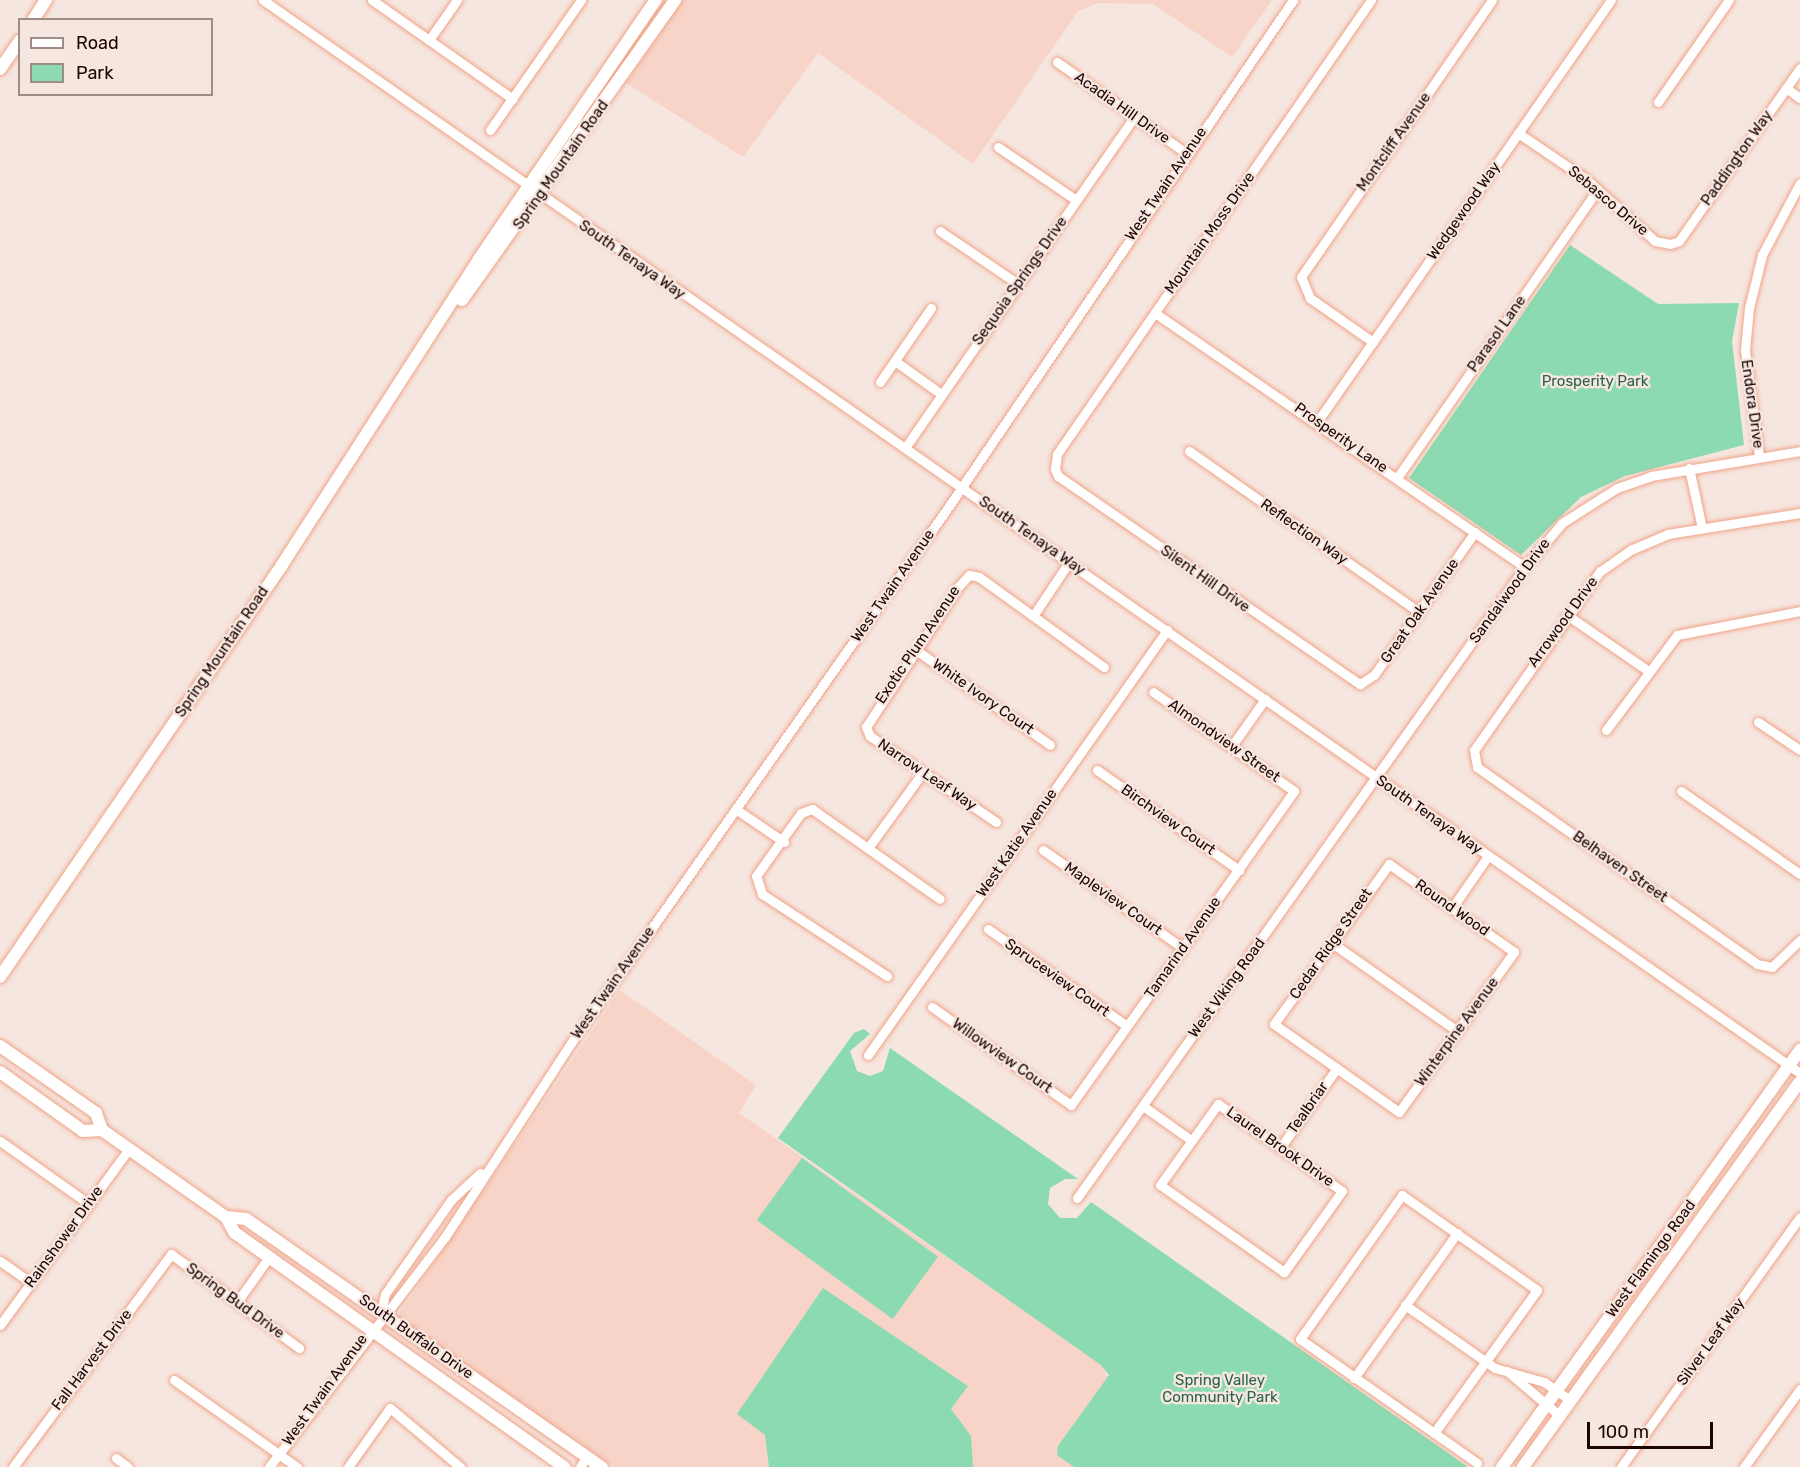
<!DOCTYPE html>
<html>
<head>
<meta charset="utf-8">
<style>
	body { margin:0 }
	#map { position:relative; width:1800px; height:1467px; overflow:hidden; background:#f6e6e0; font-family:Rubik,sans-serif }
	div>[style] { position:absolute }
	.built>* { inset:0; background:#f7d4c7 }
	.green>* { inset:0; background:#8bdab2; transform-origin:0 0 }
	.roads { filter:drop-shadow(0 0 2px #f0a488) drop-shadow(0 0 2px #f0a488) }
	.minor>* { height:9px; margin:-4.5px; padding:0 4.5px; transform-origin:4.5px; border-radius:4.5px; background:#fff }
	.major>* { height:12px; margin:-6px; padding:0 6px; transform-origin:6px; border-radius:6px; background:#fff }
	span { translate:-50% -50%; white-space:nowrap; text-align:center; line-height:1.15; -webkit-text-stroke:5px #f6e6e0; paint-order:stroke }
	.street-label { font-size:15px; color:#1d0400 }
	.park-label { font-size:15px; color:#256448 }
	.legend { position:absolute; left:18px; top:18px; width:195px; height:78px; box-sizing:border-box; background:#f6e6e0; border:2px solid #9f8c86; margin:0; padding:8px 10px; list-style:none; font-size:18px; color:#1d0400 }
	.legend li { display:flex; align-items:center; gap:12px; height:30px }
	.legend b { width:30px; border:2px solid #9f8c86 }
	.scale { position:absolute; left:1587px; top:1422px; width:126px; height:27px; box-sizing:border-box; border:3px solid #1d0400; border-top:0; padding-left:8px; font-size:18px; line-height:21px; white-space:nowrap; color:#1d0400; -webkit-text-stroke:4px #f6e6e0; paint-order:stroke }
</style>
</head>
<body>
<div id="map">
	<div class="built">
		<i style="clip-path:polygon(683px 0,1272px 0,1232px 57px,1153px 4px,1099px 3px,1078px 11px,973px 164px,818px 53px,743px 157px,626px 83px)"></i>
		<i style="clip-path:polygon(620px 990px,756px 1085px,739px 1113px,1102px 1365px,1153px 1467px,614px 1467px,397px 1317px)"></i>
	</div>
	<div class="green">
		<i style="clip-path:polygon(1570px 245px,1658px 304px,1739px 303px,1732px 341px,1744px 445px,1625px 476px,1581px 497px,1521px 555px,1409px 478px)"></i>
		<i style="clip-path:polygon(864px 1029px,870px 1034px,850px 1051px,857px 1071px,870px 1076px,883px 1071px,890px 1048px,1078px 1179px,1065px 1179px,1050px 1188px,1048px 1204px,1060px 1218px,1077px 1218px,1091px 1202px,1468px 1467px,1074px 1467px,1057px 1455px,1058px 1446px,1109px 1375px,1101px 1365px,778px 1138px,854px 1033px)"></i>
		<i style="left:802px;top:1158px;width:168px;height:77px;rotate:36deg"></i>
		<i style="clip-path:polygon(823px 1288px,968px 1386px,951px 1409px,971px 1436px,973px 1467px,769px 1467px,765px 1435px,737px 1414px)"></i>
	</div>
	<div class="roads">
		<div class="minor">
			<i style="left:263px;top:0;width:1874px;rotate:34.92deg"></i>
			<i style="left:372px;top:0;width:172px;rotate:35.1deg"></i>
			<i style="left:1371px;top:0;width:552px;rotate:124.67deg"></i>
			<i style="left:1057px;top:454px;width:15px;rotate:98deg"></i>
			<i style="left:1055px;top:469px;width:8px;rotate:67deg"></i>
			<i style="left:1058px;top:476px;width:367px;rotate:34.6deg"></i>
			<i style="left:1360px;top:684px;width:17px;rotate:-33deg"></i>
			<i style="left:1374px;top:675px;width:175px;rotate:-54.8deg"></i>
			<i style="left:429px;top:40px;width:49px;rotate:-55deg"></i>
			<i style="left:1057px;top:62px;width:158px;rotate:35.2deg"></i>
			<i style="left:1786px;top:88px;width:17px;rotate:36deg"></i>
			<i style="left:1658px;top:102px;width:124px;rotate:-55.2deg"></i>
			<i style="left:490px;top:130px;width:159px;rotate:-55deg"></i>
			<i style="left:1518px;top:133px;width:82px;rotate:34.1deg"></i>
			<i style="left:1586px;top:179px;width:93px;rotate:41.9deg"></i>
			<i style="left:1655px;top:241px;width:15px;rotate:11deg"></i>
			<i style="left:1670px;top:244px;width:9px;rotate:-18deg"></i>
			<i style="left:1679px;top:241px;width:211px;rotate:-55deg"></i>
			<i style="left:998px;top:147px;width:94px;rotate:34.2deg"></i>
			<i style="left:940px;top:231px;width:94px;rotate:34.2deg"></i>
			<i style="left:1155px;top:313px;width:449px;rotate:34.5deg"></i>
			<i style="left:1373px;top:342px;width:77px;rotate:-145.1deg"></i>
			<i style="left:1310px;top:298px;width:23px;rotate:-113deg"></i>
			<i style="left:1301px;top:277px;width:336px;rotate:-55.4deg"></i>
			<i style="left:895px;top:361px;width:57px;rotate:35.7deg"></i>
			<i style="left:880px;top:382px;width:90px;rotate:-55.4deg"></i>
			<i style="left:1317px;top:422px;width:514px;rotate:-55.14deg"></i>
			<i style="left:907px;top:445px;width:399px;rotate:-55.3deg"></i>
			<i style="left:1189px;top:451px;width:281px;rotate:35deg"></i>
			<i style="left:1759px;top:456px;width:107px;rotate:-97.5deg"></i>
			<i style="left:1745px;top:350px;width:42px;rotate:-84.6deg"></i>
			<i style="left:1749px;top:308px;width:55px;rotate:-76.2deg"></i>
			<i style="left:1762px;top:255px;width:81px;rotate:-62.2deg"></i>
			<i style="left:1689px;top:468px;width:61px;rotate:77.8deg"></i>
			<i style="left:1397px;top:478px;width:351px;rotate:-55.2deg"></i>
			<i style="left:1800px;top:513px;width:134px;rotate:171deg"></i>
			<i style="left:1668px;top:534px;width:39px;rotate:157deg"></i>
			<i style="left:1632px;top:549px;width:39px;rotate:145deg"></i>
			<i style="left:1600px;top:571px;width:219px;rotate:125.1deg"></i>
			<i style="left:1474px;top:750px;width:17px;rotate:80deg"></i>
			<i style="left:1477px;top:767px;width:342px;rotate:35.1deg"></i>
			<i style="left:1757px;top:964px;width:15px;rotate:11deg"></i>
			<i style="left:1772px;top:967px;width:39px;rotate:-44deg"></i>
			<i style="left:1567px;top:615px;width:97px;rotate:34.5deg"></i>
			<i style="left:1033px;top:616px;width:65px;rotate:-56.3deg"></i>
			<i style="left:916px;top:650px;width:164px;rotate:35.3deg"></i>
			<i style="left:1758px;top:722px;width:50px;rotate:33.7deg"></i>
			<i style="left:1606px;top:730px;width:119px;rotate:-53.2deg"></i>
			<i style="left:1677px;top:635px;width:125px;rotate:-11deg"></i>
			<i style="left:1231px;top:747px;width:59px;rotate:-54.7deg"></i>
			<i style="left:1097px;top:770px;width:174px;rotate:35.2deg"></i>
			<i style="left:1681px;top:791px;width:145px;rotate:34.9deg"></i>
			<i style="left:737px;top:810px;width:57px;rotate:34.2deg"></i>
			<i style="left:996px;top:822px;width:153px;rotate:-145.7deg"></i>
			<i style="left:870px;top:736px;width:10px;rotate:-114deg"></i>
			<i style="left:866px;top:727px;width:168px;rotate:-56.7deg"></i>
			<i style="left:958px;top:587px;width:16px;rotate:-47deg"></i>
			<i style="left:969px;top:575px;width:10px;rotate:11deg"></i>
			<i style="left:979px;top:577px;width:154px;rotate:35.8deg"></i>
			<i style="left:868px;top:848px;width:94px;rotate:-54.1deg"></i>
			<i style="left:1043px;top:850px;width:171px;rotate:35deg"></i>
			<i style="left:1389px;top:864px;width:153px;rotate:35.1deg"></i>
			<i style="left:1514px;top:952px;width:197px;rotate:125.7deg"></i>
			<i style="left:1399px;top:1112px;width:153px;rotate:-144.9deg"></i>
			<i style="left:1274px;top:1024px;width:197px;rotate:-54.3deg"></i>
			<i style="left:1452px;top:908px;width:63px;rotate:-55.3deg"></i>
			<i style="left:988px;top:929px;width:169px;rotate:34.9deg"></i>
			<i style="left:1332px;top:943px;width:153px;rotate:35.1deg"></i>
			<i style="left:887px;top:976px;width:149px;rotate:-146.7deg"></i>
			<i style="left:762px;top:894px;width:19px;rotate:-108deg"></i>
			<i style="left:756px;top:876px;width:77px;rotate:-54.5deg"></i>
			<i style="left:801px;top:813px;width:12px;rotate:-20deg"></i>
			<i style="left:812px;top:809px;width:156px;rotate:35.1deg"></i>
			<i style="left:932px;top:1007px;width:170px;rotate:35.2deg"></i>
			<i style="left:1071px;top:1105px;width:385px;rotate:-54.6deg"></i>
			<i style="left:1294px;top:791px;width:172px;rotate:-144.9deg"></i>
			<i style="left:868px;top:1055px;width:520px;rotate:-54.87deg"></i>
			<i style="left:1218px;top:1104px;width:151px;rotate:35.1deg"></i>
			<i style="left:1342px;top:1191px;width:100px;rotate:125.6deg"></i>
			<i style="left:1284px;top:1272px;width:151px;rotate:-144.9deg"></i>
			<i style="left:1160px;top:1185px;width:100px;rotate:-54.4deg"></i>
			<i style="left:1143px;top:1106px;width:59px;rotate:35.3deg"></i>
			<i style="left:0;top:1141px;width:109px;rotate:35.3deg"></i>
			<i style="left:1280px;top:1148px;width:98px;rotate:-54.5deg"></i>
			<i style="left:1077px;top:1198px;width:774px;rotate:-54.63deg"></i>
			<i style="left:1525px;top:567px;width:57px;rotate:-49.9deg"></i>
			<i style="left:1562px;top:523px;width:65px;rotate:-32.5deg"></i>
			<i style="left:1617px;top:488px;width:36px;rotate:-19deg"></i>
			<i style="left:1651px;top:476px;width:151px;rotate:-9.5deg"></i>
			<i style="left:0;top:1261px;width:38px;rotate:35deg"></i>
			<i style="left:237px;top:1302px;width:55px;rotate:-54.6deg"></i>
			<i style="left:1405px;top:1305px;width:110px;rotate:35deg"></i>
			<i style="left:1495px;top:1368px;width:51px;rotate:15.9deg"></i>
			<i style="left:1544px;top:1382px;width:33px;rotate:35deg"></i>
			<i style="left:381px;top:1313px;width:19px;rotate:-78deg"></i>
			<i style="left:385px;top:1294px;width:115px;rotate:-54.9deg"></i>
			<i style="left:451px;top:1200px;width:40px;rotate:-43deg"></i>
			<i style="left:0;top:1325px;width:218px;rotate:-53.8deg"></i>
			<i style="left:1507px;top:1371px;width:70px;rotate:40.3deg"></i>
			<i style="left:1354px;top:1378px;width:178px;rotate:-54.6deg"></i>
			<i style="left:174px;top:1380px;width:151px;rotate:35.3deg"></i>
			<i style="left:1434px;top:1433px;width:176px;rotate:-54.2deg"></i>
			<i style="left:1537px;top:1290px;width:165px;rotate:-144.9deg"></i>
			<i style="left:1402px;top:1195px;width:176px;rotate:125.3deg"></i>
			<i style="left:1300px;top:1339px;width:216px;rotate:35deg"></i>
			<i style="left:116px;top:1458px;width:15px;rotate:37deg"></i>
			<i style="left:13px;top:1467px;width:265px;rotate:-53.4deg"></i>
			<i style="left:171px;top:1254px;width:159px;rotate:36.3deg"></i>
			<i style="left:269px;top:1467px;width:290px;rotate:-52.6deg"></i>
			<i style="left:445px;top:1237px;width:231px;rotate:-57deg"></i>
			<i style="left:571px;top:1043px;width:657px;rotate:-54.86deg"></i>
			<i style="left:949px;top:506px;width:612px;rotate:-55.79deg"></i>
			<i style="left:348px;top:1467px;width:72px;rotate:-54.6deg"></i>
			<i style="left:390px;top:1408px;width:92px;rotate:40.1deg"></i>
			<i style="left:580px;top:1467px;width:13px;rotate:-58deg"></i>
			<i style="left:1621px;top:1467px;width:307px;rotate:-54.4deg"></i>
			<i style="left:1744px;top:1467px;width:96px;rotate:-54.3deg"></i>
		</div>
		<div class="major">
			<i style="left:33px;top:20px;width:24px;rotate:-57deg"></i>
			<i style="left:0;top:69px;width:35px;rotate:-55deg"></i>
			<i style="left:462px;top:300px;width:368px;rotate:-54.6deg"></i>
			<i style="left:0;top:977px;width:499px;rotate:-55.6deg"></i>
			<i style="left:282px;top:565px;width:364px;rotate:-57.2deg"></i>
			<i style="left:479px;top:259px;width:314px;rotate:-55.7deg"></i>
			<i style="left:0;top:1046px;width:117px;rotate:34.9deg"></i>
			<i style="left:96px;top:1113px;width:18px;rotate:71deg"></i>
			<i style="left:102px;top:1130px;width:151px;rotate:35.1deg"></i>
			<i style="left:226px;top:1217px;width:18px;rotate:61deg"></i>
			<i style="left:235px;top:1233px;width:404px;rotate:35.4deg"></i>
			<i style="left:0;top:1072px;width:102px;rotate:35.4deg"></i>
			<i style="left:83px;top:1131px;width:19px;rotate:-3deg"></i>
			<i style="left:226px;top:1217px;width:20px;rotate:6deg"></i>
			<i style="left:246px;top:1219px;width:434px;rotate:34.9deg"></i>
			<i style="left:1502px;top:1467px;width:513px;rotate:-54.45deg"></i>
			<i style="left:1523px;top:1467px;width:474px;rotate:-54.3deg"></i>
		</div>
	</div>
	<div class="street-label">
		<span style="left:1122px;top:108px;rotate:35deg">Acadia Hill Drive</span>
		<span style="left:1394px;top:142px;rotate:-55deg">Montcliff Avenue</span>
		<span style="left:1737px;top:158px;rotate:-55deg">Paddington Way</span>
		<span style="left:561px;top:165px;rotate:-55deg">Spring Mountain Road</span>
		<span style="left:1166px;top:184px;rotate:-56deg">West Twain Avenue</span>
		<span style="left:1608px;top:201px;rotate:40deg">Sebasco Drive</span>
		<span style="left:1464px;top:211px;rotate:-55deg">Wedgewood Way</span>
		<span style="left:1210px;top:233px;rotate:-55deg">Mountain Moss Drive</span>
		<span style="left:632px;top:260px;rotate:35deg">South Tenaya Way</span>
		<span style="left:1020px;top:281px;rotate:-55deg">Sequoia Springs Drive</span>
		<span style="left:1497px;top:334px;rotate:-55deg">Parasol Lane</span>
		<span style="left:1752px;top:404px;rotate:82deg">Endora Drive</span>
		<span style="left:1341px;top:438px;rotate:35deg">Prosperity Lane</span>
		<span style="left:1304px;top:532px;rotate:35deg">Reflection Way</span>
		<span style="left:1032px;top:536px;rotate:35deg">South Tenaya Way</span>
		<span style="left:1205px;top:579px;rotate:35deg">Silent Hill Drive</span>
		<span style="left:893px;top:586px;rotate:-55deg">West Twain Avenue</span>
		<span style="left:1510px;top:591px;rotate:-54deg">Sandalwood Drive</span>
		<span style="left:1420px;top:611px;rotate:-55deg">Great Oak Avenue</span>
		<span style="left:1563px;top:622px;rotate:-54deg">Arrowood Drive</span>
		<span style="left:918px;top:645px;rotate:-56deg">Exotic Plum Avenue</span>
		<span style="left:222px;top:652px;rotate:-56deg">Spring Mountain Road</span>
		<span style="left:983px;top:697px;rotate:35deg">White Ivory Court</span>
		<span style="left:1224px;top:741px;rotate:35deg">Almondview Street</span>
		<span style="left:927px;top:775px;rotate:34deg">Narrow Leaf Way</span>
		<span style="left:1429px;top:815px;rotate:35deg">South Tenaya Way</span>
		<span style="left:1168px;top:820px;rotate:35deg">Birchview Court</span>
		<span style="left:1017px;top:843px;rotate:-55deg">West Katie Avenue</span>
		<span style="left:1620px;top:867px;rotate:35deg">Belhaven Street</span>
		<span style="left:1113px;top:899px;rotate:35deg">Mapleview Court</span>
		<span style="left:1452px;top:908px;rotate:35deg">Round Wood</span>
		<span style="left:1331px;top:944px;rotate:-55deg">Cedar Ridge Street</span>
		<span style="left:1183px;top:948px;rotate:-55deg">Tamarind Avenue</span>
		<span style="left:1057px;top:978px;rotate:35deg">Spruceview Court</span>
		<span style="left:613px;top:983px;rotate:-55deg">West Twain Avenue</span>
		<span style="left:1227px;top:988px;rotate:-54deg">West Viking Road</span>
		<span style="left:1457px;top:1032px;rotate:-54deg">Winterpine Avenue</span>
		<span style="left:1002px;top:1056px;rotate:35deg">Willowview Court</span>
		<span style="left:1308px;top:1108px;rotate:-55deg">Tealbriar</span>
		<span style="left:1280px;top:1147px;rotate:35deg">Laurel Brook Drive</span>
		<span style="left:64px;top:1237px;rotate:-54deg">Rainshower Drive</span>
		<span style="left:1651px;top:1259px;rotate:-54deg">West Flamingo Road</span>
		<span style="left:235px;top:1301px;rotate:36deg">Spring Bud Drive</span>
		<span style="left:416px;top:1337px;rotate:35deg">South Buffalo Drive</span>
		<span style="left:1711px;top:1342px;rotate:-54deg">Silver Leaf Way</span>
		<span style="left:92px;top:1360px;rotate:-53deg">Fall Harvest Drive</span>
		<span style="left:325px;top:1390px;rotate:-54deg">West Twain Avenue</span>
	</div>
	<div class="park-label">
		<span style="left:1595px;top:382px">Prosperity Park</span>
		<span style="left:1220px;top:1389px">Spring Valley<br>Community Park</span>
	</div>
	<ul class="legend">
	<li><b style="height:8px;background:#fff"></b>Road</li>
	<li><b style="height:16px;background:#8bdab2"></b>Park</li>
	</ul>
	<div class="scale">100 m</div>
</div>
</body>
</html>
